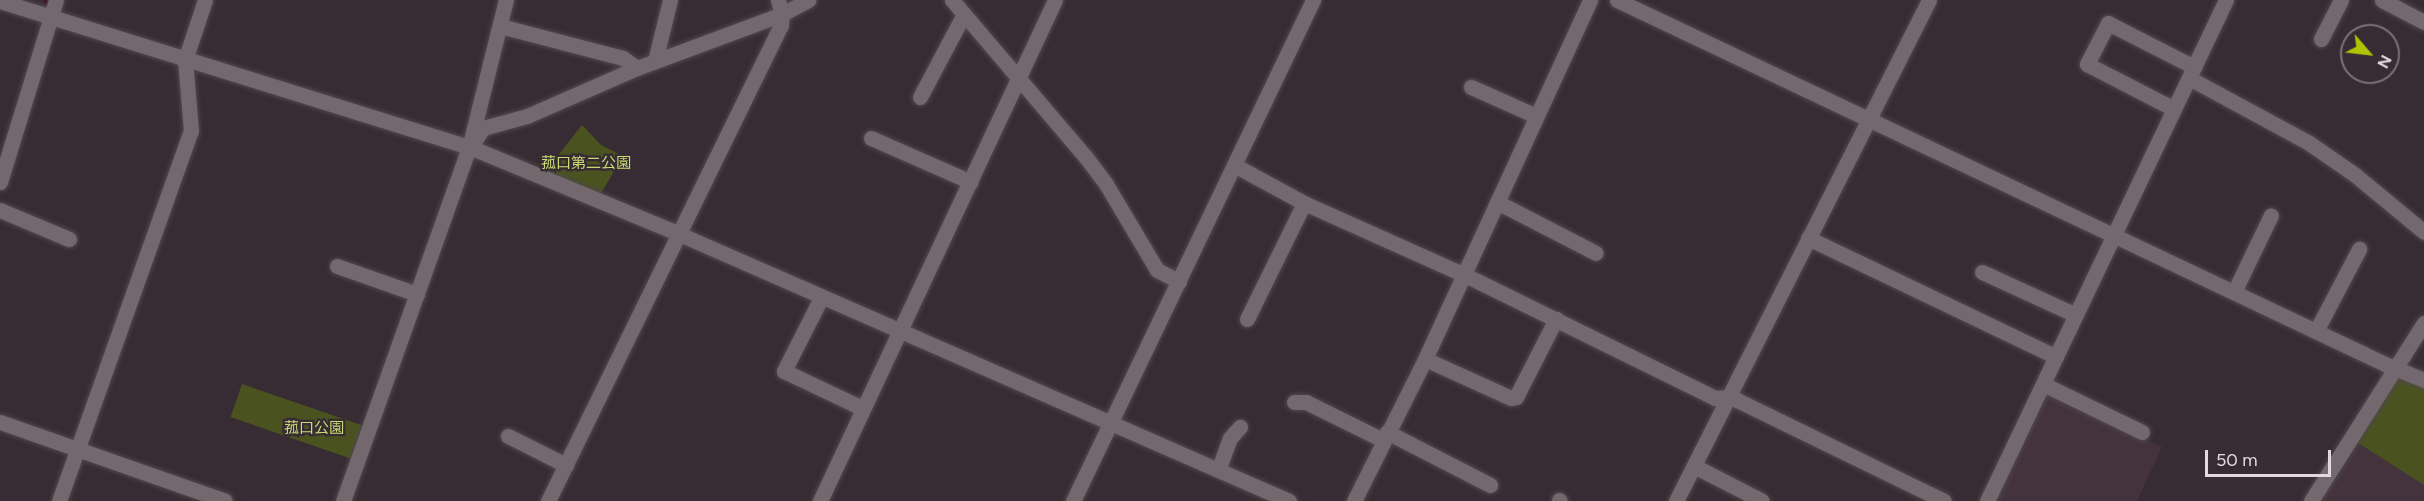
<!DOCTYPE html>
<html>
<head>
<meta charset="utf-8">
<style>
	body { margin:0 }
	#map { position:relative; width:2424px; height:501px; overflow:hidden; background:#372c33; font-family:Figtree,"Noto Sans JP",sans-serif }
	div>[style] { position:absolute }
	.built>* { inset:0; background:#44333d }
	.green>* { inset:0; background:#4a5320; transform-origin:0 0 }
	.stream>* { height:5px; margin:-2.5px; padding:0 2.5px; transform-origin:2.5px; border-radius:2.5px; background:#3a0029 }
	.roads { filter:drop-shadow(0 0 2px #51484d) drop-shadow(0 0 2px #51484d) }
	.minor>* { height:15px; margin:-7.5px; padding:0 7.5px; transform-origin:7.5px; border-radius:7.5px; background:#74686f }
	span { translate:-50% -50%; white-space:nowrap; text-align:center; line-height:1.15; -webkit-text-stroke:4.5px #372c33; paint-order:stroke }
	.park-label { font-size:15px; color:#c8da71 }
	.north { position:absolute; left:2340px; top:24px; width:60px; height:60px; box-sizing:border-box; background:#372c33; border:2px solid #7b7177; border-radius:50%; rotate:118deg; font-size:16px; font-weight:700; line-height:24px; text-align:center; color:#e1d9dd }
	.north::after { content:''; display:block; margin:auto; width:21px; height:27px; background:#afc503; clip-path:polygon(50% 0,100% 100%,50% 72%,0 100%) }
	.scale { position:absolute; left:2205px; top:450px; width:126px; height:27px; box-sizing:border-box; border:3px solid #e1d9dd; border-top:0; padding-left:8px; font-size:18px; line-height:21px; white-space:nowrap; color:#e1d9dd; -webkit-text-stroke:4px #372c33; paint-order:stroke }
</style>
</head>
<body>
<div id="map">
	<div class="built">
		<i style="clip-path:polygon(2049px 393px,2162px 447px,2137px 501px,1994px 501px)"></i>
		<i style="clip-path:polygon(2358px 443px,2424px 485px,2424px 501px,2322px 501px)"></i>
	</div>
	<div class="green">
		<i style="clip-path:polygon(582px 125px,601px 145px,623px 156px,599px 197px,544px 173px)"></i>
		<i style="clip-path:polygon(2400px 376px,2424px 388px,2424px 485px,2358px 443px)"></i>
		<i style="left:242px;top:384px;width:127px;height:35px;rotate:19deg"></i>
	</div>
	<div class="stream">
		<i style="left:46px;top:2px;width:2px;rotate:-63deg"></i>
	</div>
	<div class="roads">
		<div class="minor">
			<i style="left:952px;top:0;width:205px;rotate:49.6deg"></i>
			<i style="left:1085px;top:156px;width:35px;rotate:53deg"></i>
			<i style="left:1106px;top:184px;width:100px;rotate:59.3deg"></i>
			<i style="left:1157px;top:270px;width:25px;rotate:27deg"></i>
			<i style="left:1617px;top:0;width:850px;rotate:25.36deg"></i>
			<i style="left:2385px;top:364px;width:42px;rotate:22.3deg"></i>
			<i style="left:2382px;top:0;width:47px;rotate:27.6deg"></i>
			<i style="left:0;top:1px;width:500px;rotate:17.3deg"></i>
			<i style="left:477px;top:150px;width:217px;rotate:22.5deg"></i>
			<i style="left:677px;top:233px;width:668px;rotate:23.65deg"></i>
			<i style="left:500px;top:26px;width:127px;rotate:14.6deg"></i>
			<i style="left:623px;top:58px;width:17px;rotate:36deg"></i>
			<i style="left:2321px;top:39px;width:44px;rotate:-62.9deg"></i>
			<i style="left:655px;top:61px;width:63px;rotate:-76.2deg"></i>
			<i style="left:2189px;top:78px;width:136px;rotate:28.4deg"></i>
			<i style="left:2309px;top:143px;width:55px;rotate:34.6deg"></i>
			<i style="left:2354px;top:174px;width:91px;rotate:39.6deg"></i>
			<i style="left:1471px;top:87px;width:71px;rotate:24deg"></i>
			<i style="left:920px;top:97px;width:94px;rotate:-62.1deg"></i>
			<i style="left:2174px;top:109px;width:98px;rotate:-152.7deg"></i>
			<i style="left:2087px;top:64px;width:46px;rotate:-62.9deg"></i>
			<i style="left:2108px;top:23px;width:97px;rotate:27.1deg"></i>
			<i style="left:871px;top:138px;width:109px;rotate:23.7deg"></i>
			<i style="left:473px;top:143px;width:18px;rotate:-56deg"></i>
			<i style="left:483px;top:128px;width:46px;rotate:-15.3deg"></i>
			<i style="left:527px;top:116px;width:120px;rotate:-23.6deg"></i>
			<i style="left:637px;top:68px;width:155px;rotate:-20.4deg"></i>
			<i style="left:782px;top:14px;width:30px;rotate:-28deg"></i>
			<i style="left:1234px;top:165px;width:80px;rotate:28.5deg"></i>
			<i style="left:1304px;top:203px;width:174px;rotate:24.1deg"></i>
			<i style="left:1463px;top:274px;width:281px;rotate:26.2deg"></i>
			<i style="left:1715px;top:398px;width:13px;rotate:-4deg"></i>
			<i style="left:1728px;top:397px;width:9px;rotate:18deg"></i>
			<i style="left:1737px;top:400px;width:230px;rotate:26deg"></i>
			<i style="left:0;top:182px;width:190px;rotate:-72.9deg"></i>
			<i style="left:1497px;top:202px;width:111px;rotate:27.3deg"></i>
			<i style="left:0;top:210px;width:75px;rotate:22.8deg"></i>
			<i style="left:1808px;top:238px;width:275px;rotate:25.6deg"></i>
			<i style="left:337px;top:266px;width:85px;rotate:19.3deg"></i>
			<i style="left:1982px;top:272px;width:103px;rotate:24.6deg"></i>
			<i style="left:2234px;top:292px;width:85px;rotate:-64.3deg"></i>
			<i style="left:821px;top:298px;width:82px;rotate:116.9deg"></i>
			<i style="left:784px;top:371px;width:86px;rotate:25.4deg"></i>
			<i style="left:1247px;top:319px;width:129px;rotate:-63.8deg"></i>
			<i style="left:2316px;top:331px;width:93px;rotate:-62.3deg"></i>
			<i style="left:1425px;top:359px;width:94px;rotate:24.4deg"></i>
			<i style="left:1511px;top:398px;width:5px;rotate:-11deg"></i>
			<i style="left:1516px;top:397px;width:88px;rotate:-62.9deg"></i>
			<i style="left:2043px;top:384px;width:110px;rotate:25.9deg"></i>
			<i style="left:1294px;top:402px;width:12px"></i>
			<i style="left:1306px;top:402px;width:86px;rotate:26.3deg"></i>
			<i style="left:0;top:422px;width:238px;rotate:19.3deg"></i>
			<i style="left:1387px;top:432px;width:116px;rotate:27.2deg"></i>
			<i style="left:508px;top:436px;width:65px;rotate:26.6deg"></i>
			<i style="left:1694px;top:466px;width:76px;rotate:27.2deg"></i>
			<i style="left:1219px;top:468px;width:32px;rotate:-70deg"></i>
			<i style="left:1230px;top:438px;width:15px;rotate:-48deg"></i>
			<i style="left:1559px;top:500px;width:1px;rotate:45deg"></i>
			<i style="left:59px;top:501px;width:393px;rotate:-70.4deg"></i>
			<i style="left:191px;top:131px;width:71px;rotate:-94.8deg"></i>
			<i style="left:185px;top:60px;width:63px;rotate:-71.6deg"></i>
			<i style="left:343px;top:501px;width:375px;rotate:-70.4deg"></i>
			<i style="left:469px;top:148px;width:153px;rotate:-76deg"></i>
			<i style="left:548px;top:501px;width:530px;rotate:-63.92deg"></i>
			<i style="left:781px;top:25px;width:11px;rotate:-85deg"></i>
			<i style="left:782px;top:14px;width:15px;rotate:-106deg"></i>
			<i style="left:820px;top:501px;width:553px;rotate:-64.87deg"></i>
			<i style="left:1073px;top:501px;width:556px;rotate:-64.4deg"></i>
			<i style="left:1354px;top:501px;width:159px;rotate:-63.4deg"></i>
			<i style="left:1425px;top:359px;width:395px;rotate:-65.3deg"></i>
			<i style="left:1676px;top:501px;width:561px;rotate:-63.21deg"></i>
			<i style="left:1987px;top:501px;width:555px;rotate:-64.5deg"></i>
			<i style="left:2311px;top:501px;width:211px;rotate:-57.6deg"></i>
		</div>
	</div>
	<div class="park-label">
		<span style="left:586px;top:164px">菰口第二公園</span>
		<span style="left:314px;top:429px">菰口公園</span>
	</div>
	<div class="north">N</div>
	<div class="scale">50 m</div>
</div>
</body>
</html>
